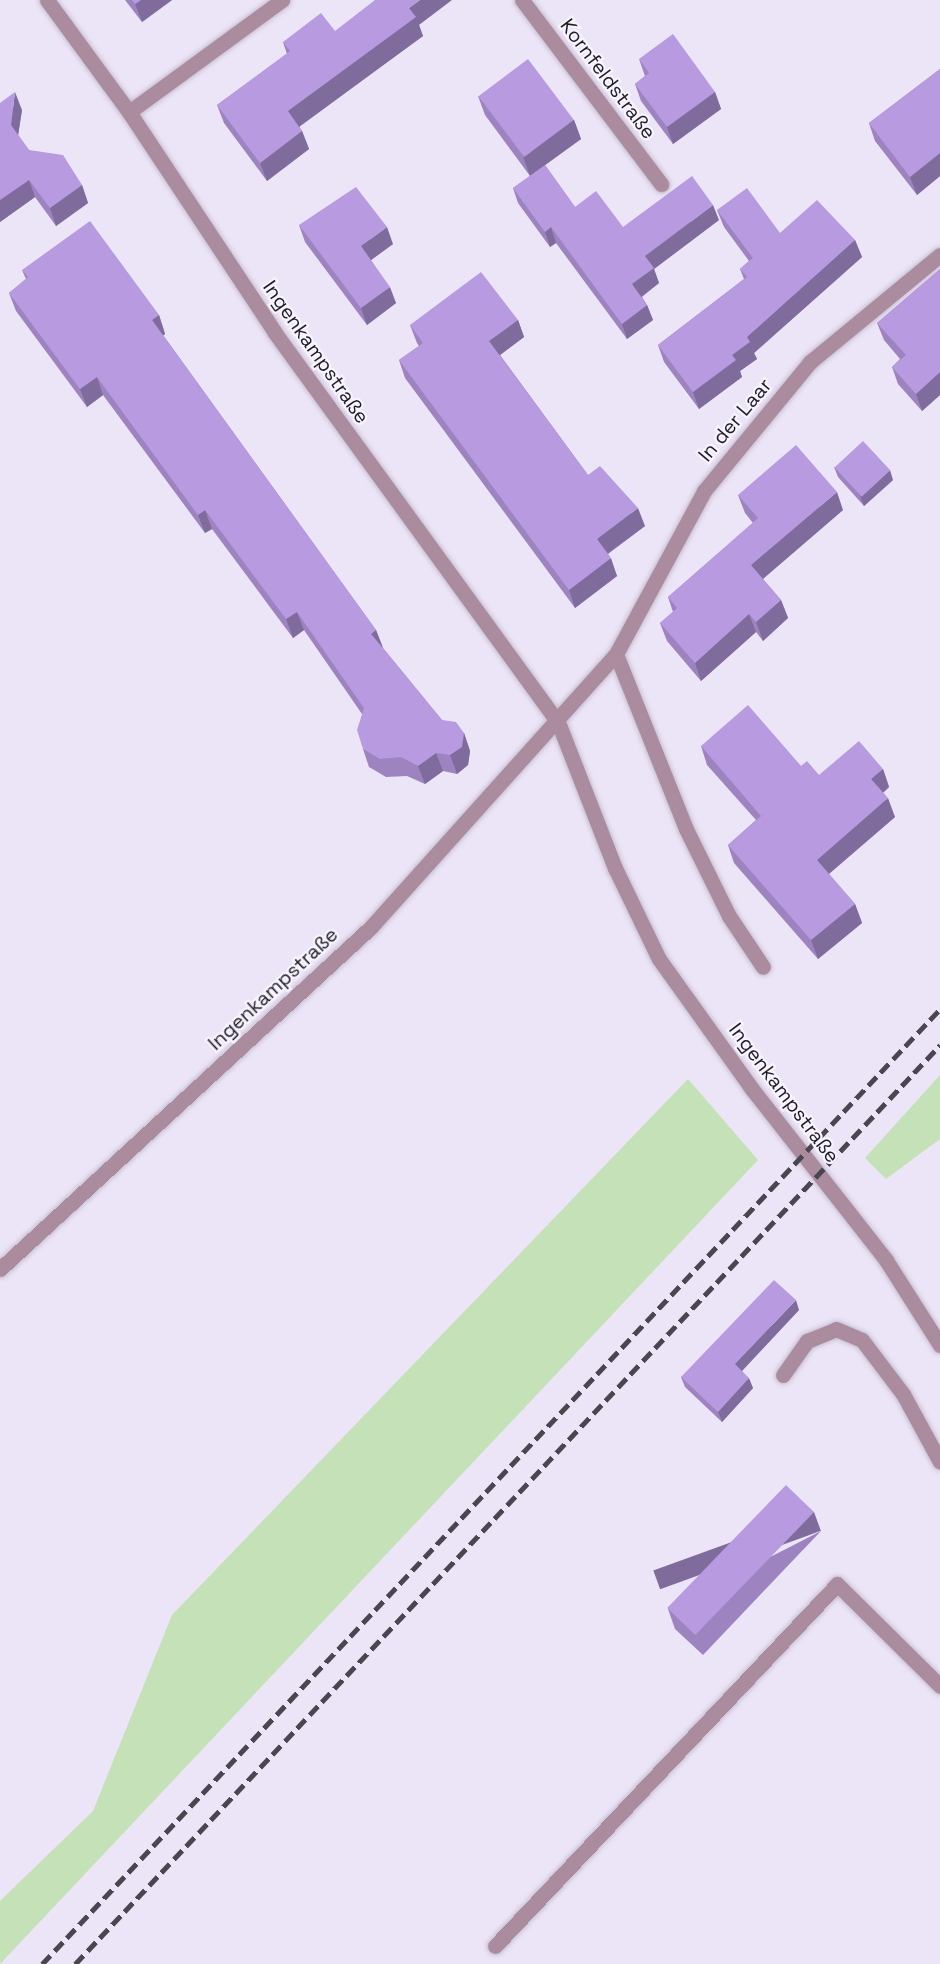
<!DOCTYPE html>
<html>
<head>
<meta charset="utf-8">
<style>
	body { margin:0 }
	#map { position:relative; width:940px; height:1964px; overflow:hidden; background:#ece4f7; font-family:"Space Grotesk",sans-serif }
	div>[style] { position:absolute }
	.green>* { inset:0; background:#c4e1b7 }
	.roads { filter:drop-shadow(0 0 2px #c7c0d1) drop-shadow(0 0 2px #c7c0d1) }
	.minor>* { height:15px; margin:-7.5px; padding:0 7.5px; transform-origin:7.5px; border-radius:7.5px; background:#ab8c9f }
	.rail>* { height:4.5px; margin-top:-2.25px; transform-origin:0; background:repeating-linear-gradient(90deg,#4a4650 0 12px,transparent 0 18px) }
	.wall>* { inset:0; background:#9d84c0 }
	.shaded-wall>* { inset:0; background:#806c9c; transform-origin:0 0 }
	.building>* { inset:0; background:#b79adf; transform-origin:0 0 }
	span { translate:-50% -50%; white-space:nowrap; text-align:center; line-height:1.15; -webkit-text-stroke:4.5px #f7f3ff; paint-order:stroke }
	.street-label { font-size:20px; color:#1f1c23 }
</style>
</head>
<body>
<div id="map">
	<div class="green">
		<i style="clip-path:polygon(940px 1075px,940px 1139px,886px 1179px,865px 1158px)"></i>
		<i style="clip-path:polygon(688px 1079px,758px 1160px,0 1964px,0 1901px,93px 1811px,172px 1615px)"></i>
	</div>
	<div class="roads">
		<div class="minor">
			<i style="left:47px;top:0;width:139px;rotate:53.8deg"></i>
			<i style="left:129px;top:112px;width:265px;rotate:56.5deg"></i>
			<i style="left:275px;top:333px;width:481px;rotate:54deg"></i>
			<i style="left:558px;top:722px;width:157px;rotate:68.7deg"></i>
			<i style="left:615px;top:868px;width:101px;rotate:64.2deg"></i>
			<i style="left:659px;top:959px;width:160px;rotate:54.4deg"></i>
			<i style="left:752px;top:1089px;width:217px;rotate:51.9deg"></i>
			<i style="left:886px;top:1260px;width:101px;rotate:57.6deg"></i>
			<i style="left:522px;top:0;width:231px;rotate:52.9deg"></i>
			<i style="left:129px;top:112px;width:190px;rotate:-36.2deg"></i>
			<i style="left:616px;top:654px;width:188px;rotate:68.2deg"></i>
			<i style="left:686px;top:829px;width:97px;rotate:63.7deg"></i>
			<i style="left:729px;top:916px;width:61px;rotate:56.3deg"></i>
			<i style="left:0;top:1269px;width:505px;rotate:-42.67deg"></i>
			<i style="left:371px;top:927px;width:367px;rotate:-48.1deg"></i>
			<i style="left:616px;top:654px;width:185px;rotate:-61.6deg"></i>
			<i style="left:704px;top:491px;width:167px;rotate:-50.6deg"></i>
			<i style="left:810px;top:362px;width:168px;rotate:-39.5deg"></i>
			<i style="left:783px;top:1375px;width:42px;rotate:-54.8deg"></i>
			<i style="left:807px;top:1341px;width:31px;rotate:-22deg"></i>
			<i style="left:836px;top:1329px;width:28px;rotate:23deg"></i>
			<i style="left:862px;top:1340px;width:68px;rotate:52.8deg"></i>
			<i style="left:903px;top:1394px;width:77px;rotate:61.4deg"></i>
			<i style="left:495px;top:1946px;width:498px;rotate:-46.6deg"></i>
			<i style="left:837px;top:1584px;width:145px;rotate:44.7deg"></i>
		</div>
	</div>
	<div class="rail">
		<i style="left:42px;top:1964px;width:1311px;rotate:-46.76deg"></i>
		<i style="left:75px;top:1964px;width:1262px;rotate:-46.73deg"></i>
	</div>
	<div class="wall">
		<i style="clip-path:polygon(125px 0,172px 0,142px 22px)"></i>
		<i style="clip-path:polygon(419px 25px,423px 36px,299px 126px,302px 131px,309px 149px,267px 181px,224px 123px,217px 105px,287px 54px,283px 42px,335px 31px)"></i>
		<i style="clip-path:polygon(639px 59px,715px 92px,721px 109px,673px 144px,641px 101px,635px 84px,645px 76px)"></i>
		<i style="clip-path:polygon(940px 69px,940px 176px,917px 195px,875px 141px,869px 123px)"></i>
		<i style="clip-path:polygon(478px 96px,574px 120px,581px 139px,545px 165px,575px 207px,623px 227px,719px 220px,654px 269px,659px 283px,642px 297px,647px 305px,653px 320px,627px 339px,556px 243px,550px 247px,518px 203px,513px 188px,530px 176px,485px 115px)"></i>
		<i style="clip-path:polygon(0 103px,22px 110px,18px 135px,29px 150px,82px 185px,88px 203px,56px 226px,35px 197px,0 222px)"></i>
		<i style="clip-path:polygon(717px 210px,780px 233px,855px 240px,862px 257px,754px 353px,757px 359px,740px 371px,742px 377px,699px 409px,664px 362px,658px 345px,744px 279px,740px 269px,749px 261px,724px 227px)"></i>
		<i style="clip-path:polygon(299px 225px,393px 244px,371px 260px,396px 303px,367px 325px,305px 242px)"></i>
		<i style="clip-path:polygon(940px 269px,940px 395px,922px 411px,898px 384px,892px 367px,900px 359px,884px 340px,877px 323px)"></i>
		<i style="clip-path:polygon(22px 270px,159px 315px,165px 334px,163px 335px,376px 630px,383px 648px,442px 720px,464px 733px,470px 751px,468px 765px,457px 774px,443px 771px,425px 784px,407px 776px,386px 777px,369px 767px,363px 749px,362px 714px,304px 630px,293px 638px,212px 529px,205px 533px,103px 395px,87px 407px,16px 311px,9px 293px,26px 279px)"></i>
		<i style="clip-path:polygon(518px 320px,524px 337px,500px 355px,588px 475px,645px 526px,608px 554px,617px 576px,575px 608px,405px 378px,399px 360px,419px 346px,417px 343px,410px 325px)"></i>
		<i style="clip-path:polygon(834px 467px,893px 480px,864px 506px,838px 477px)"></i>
		<i style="clip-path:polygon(738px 495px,843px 510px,763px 579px,781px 600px,788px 618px,763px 641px,756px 632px,701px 681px,667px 641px,660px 623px,673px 612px,668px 597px,753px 523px,745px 513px)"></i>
		<i style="clip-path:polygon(701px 746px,801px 766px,819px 775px,883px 769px,889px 787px,883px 793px,895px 817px,829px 874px,855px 904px,862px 923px,818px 959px,734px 863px,728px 845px,756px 820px,707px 765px)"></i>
		<i style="clip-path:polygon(799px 1310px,742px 1371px,753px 1388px,722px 1422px,685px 1387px,681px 1377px)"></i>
		<i style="clip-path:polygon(821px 1531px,703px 1655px,675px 1629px,668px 1609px)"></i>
	</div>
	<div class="shaded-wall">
		<i style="clip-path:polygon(141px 0,172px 0,142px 22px,135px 4px)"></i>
		<i style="clip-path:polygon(420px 0,452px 0,419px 25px,423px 36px,295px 130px,288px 111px,409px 8px)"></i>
		<i style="clip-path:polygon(15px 92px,22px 110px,17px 142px,11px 125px)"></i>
		<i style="clip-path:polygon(715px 92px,721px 109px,673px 144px,667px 127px)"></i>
		<i style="clip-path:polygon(574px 120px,581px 139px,530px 176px,523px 157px)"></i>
		<i style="clip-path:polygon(302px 131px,309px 149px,267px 181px,260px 163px)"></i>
		<i style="clip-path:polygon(940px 153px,940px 176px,917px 195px,910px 177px)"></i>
		<i style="clip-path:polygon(29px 180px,35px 197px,0 222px,0 200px)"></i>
		<i style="clip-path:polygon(82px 185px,88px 203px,56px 226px,50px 208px)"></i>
		<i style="clip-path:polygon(713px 205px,719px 220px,654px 269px,659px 283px,638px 299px,632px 284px,645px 256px)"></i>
		<i style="clip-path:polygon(387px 227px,393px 244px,367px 263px,361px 246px)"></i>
		<i style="clip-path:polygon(551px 227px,556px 243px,550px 247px,545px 232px)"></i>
		<i style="clip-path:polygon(855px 240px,862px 257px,754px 353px,757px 359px,740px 371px,742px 377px,699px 409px,693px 392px,732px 355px,747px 337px)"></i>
		<i style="clip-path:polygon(390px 287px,396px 303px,367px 325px,361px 308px)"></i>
		<i style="clip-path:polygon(647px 305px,653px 320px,627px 339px,622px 324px)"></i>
		<i style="clip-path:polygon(159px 315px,165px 334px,159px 339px,152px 320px)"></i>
		<i style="clip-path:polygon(518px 320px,524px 337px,496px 358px,489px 341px)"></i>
		<i style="clip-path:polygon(940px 372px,940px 395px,922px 411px,916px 394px)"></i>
		<i style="clip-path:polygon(97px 377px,103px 395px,87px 407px,80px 389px)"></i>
		<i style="clip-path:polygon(890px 470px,893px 480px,864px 506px,860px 496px)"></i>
		<i style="clip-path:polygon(837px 492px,843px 510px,758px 583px,751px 565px)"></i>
		<i style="clip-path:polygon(638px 508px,645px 526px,603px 557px,597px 539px)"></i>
		<i style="clip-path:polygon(205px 510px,212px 529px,205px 533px,198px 515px)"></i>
		<i style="clip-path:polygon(611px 558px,617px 576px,575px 608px,569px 590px)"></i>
		<i style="clip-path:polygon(781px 600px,788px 618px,763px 641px,756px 622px)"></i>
		<i style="clip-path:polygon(297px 612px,304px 630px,293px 638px,286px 619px)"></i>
		<i style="clip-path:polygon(749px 614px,756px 632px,701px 681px,695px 663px)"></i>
		<i style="clip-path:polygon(376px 630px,383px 648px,371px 634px)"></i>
		<i style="clip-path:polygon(464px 733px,470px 751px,468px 765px,457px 774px,450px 755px)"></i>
		<i style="clip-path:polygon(436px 753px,443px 771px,425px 784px,418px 766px)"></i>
		<i style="clip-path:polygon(883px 769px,889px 787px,878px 797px,871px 779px)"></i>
		<i style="clip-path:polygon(888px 798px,895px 817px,824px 878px,817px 860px)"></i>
		<i style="clip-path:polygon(855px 904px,862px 923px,818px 959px,811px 940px)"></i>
		<i style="clip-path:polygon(796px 1300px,799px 1310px,739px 1374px,735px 1364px)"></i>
		<i style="clip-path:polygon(749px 1378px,753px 1388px,722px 1422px,718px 1412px)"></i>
		<i style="left:814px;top:1512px;width:20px;height:171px;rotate:70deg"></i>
	</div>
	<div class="building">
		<i style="clip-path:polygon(132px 0,141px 0,135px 4px)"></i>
		<i style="clip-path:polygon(375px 0,420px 0,409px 8px,416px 17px,288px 111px,302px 131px,260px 163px,217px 105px,290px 51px,283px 42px,321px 13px,335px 31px)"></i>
		<i style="clip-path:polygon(673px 34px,715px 92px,667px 127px,635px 84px,649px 73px,639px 59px)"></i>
		<i style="left:528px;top:59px;width:76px;height:62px;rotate:53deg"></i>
		<i style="clip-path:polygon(940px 69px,940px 153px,910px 177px,869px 123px)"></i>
		<i style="clip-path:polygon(15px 92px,11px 125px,29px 150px,63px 155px,82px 185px,50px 208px,29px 180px,0 200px,0 103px)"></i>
		<i style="clip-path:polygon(545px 165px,575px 207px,596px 191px,623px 227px,692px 176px,713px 205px,645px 256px,654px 268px,632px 284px,647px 305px,622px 324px,551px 227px,545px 232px,513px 188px)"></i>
		<i style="clip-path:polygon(356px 187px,387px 227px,361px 246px,390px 287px,361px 308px,299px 225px)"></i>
		<i style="clip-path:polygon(747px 188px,780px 233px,817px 200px,855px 240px,747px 337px,750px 342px,732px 355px,736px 360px,693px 392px,658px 345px,747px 277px,740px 269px,753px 258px,717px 210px)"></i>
		<i style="clip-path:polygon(90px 221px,159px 315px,152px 320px,376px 630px,371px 634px,442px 720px,456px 722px,464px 733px,462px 747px,450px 755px,436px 753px,418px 766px,401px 757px,380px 759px,363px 749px,357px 730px,364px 708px,297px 612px,286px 619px,205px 510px,198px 515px,97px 377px,80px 389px,9px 293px,28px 277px,22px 270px)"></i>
		<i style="clip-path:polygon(940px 269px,940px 372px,916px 394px,892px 367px,906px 355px,877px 323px)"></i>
		<i style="clip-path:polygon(481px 272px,518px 320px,489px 341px,588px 475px,600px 466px,638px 508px,597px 539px,611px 558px,569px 590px,399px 360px,423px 343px,410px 325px)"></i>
		<i style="left:863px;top:441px;width:40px;height:39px;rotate:47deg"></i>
		<i style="clip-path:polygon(796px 445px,837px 492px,751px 565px,781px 600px,756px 622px,749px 614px,695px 663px,660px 623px,677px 608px,668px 597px,758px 518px,738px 495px)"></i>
		<i style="clip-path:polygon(748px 705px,801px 766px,807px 761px,819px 775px,859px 741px,883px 769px,871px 779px,888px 798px,817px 860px,855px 904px,811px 940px,728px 845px,761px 816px,701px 746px)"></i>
		<i style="clip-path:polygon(774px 1280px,796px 1300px,735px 1364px,749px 1378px,718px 1412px,681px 1377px)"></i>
		<i style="left:786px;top:1485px;width:39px;height:171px;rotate:44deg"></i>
	</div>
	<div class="street-label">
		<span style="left:608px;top:79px;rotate:53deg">Kornfeldstraße</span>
		<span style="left:316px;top:352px;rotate:55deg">Ingenkampstraße</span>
		<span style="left:735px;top:420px;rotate:-50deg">In der Laar</span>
		<span style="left:273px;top:989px;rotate:-43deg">Ingenkampstraße</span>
		<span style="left:784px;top:1093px;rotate:53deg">Ingenkampstraße</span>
	</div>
</div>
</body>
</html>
